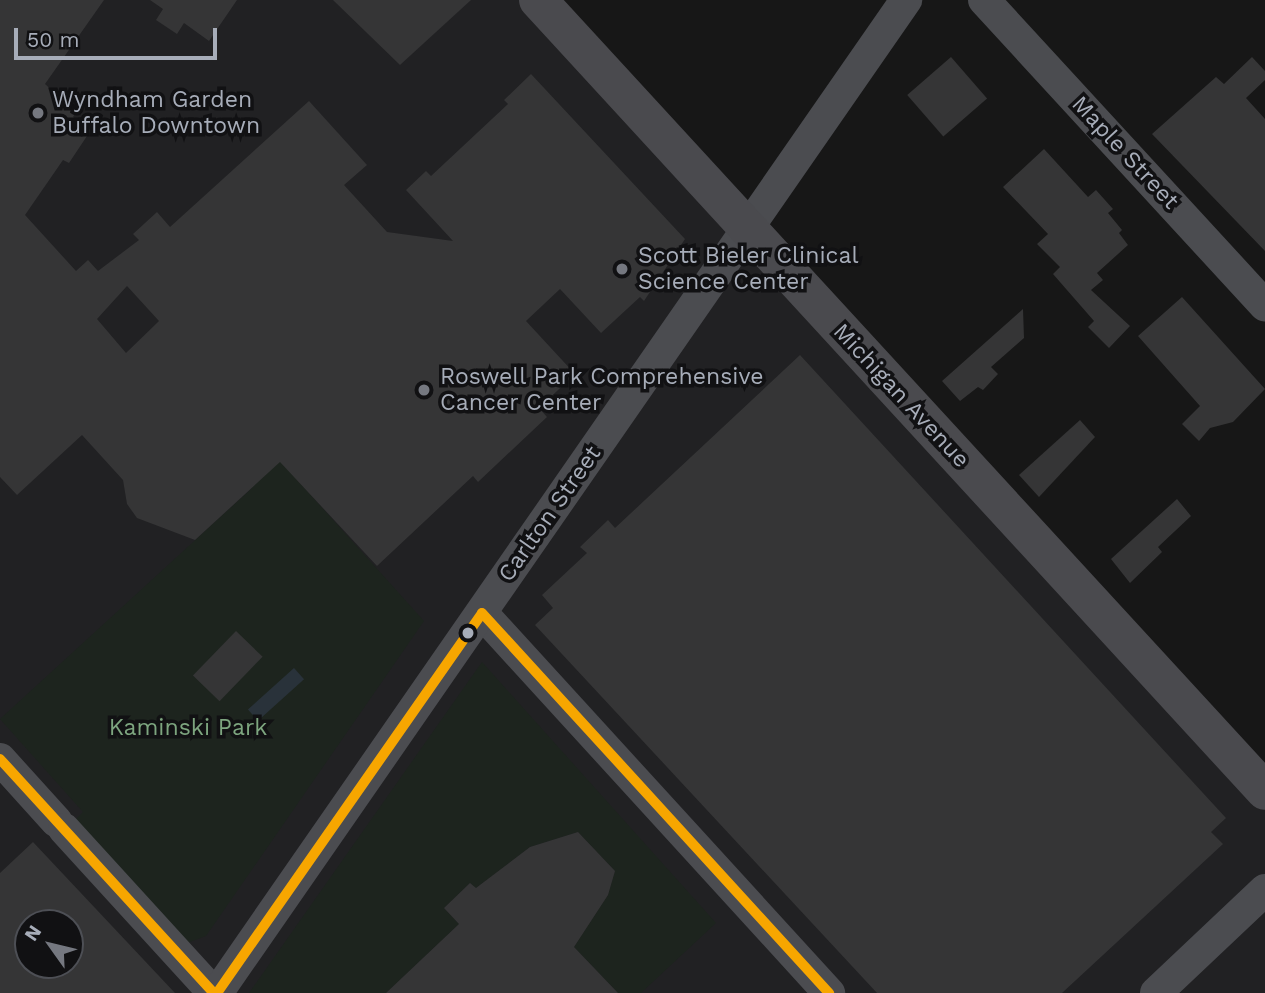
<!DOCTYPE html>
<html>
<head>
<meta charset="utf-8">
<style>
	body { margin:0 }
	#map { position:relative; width:1265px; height:993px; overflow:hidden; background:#171717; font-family:"Work Sans",sans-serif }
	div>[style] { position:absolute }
	.built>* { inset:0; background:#212123 }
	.green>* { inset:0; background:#1d241e }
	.water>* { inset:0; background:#29323a; transform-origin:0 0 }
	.building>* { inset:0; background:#353536; transform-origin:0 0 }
	.street>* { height:32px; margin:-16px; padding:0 16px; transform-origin:16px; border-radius:16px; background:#4b4c50 }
	.secondary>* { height:38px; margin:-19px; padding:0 19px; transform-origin:19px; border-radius:19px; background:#4a4a4e }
	.bus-1>* { height:10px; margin:-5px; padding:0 5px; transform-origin:5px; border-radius:5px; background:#f7a600 }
	.dots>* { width:19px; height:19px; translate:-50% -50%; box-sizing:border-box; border:4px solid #111113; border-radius:50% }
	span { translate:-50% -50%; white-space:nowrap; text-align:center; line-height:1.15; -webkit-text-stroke:7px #111113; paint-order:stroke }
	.poi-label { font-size:23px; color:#a7adb9 }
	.left { translate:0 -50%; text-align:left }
	.street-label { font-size:23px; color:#a7adb9 }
	.park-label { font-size:23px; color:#7da57f }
	.north { position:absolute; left:14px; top:909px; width:70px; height:70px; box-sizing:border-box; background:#111113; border:2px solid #4d4f55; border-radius:50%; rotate:304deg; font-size:19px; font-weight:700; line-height:28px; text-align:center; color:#a7adb9 }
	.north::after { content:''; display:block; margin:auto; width:24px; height:32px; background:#757880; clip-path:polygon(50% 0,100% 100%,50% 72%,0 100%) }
	.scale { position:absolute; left:14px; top:28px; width:203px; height:32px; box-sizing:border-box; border:4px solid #a7adb9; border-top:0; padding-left:9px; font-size:21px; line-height:24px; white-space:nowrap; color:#a7adb9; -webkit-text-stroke:5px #111113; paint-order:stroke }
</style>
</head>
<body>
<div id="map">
	<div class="built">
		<i style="clip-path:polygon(evenodd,0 0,560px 0,1265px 768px,1265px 993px,0 993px,0 0,28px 923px,70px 923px,70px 965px,28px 965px,28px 923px)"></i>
	</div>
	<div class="green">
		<i style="clip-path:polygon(272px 452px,424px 621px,206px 936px,187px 943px,75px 820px,83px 812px,0 719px,251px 489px)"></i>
		<i style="clip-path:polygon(482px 662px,716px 923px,641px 993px,618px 993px,574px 947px,608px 895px,615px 871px,578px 832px,530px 847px,476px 888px,470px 883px,444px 908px,459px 924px,386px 993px,249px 993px)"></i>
	</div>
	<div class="water">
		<i style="left:294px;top:668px;width:15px;height:62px;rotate:48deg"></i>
	</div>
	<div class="building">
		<i style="clip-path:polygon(evenodd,0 0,104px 0,45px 84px,76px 112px,73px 117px,91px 130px,69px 163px,63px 160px,25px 215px,76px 271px,88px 260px,98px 271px,139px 240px,133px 234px,157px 212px,170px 227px,309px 101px,367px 165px,344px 185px,387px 232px,453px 241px,406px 190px,426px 171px,431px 176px,508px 104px,504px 100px,531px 74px,685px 239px,644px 301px,640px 297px,601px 333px,560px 289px,526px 321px,575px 374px,539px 408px,547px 417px,478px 482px,473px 476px,377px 566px,280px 462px,195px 540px,137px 518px,127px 504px,123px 480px,82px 435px,17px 495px,0 477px,0 0,127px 286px,159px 321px,126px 353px,97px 319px,127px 286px)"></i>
		<i style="clip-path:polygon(150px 0,237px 0,209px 41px,184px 23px,177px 34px,156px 20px,163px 9px)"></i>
		<i style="clip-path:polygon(333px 0,471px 0,400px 65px)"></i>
		<i style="left:951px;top:57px;width:55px;height:58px;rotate:49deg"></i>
		<i style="clip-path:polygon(1252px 57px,1265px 71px,1265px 80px,1246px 98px,1265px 119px,1265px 251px,1152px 134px,1216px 77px,1224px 84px)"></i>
		<i style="clip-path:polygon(1044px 149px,1088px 197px,1096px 190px,1113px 209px,1108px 213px,1122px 230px,1119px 233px,1128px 245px,1097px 273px,1103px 280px,1091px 290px,1130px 326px,1109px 348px,1088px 327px,1094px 321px,1053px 274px,1060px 267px,1037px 244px,1048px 234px,1003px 187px)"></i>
		<i style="clip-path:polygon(1182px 297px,1265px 389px,1233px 422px,1210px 428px,1199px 441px,1182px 424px,1200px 406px,1138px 336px)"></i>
		<i style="clip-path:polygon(1023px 309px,1024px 338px,991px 367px,998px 374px,983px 390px,978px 387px,960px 401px,942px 381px)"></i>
		<i style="clip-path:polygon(800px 355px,1226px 818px,1211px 832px,1223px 844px,1062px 993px,877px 993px,535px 625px,553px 608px,542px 595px,587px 553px,580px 547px,608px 520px,615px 528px)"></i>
		<i style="clip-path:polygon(1080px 420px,1095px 437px,1039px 497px,1019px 475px)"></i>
		<i style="clip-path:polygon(1177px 499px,1191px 516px,1158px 547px,1162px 552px,1130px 583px,1111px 559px)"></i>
		<i style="left:236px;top:631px;width:37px;height:62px;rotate:44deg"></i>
		<i style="clip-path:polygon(578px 832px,615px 871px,608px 895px,574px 947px,618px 993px,386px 993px,459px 924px,444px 908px,470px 883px,476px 888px,530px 847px)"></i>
		<i style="clip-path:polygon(evenodd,33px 842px,175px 993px,0 993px,0 873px,33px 842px,28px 923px,70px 923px,70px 965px,28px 965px,28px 923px)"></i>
	</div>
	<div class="street">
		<i style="left:984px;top:0;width:415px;rotate:47.4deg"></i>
		<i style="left:482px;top:613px;width:515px;rotate:47.6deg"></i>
		<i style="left:0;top:759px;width:84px;rotate:47.9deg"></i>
		<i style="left:64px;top:829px;width:222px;rotate:47.6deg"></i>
		<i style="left:217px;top:993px;width:1209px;rotate:-55.24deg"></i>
		<i style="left:1156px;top:993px;width:150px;rotate:-43.4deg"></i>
	</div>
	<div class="secondary">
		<i style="left:538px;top:0;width:1074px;rotate:47.41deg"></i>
	</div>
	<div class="bus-1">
		<i style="left:0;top:759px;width:317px;rotate:47.6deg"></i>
		<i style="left:217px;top:993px;width:463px;rotate:-55.1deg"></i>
		<i style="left:482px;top:613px;width:515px;rotate:47.6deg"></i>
	</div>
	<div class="dots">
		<i style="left:38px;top:113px;background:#757880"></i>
		<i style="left:622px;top:269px;background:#757880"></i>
		<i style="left:424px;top:390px;background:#757880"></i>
		<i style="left:468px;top:633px;background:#a7adb9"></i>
	</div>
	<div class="poi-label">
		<span class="left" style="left:52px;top:113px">Wyndham Garden<br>Buffalo Downtown</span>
		<span class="left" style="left:638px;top:269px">Scott Bieler Clinical<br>Science Center</span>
		<span class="left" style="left:440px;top:390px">Roswell Park Comprehensive<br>Cancer Center</span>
	</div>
	<div class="street-label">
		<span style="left:1125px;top:153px;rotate:47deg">Maple Street</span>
		<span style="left:901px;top:396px;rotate:47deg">Michigan Avenue</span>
		<span style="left:550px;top:514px;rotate:-55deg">Carlton Street</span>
	</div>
	<div class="park-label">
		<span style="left:188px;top:728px">Kaminski Park</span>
	</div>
	<div class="north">N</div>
	<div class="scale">50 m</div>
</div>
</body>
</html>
